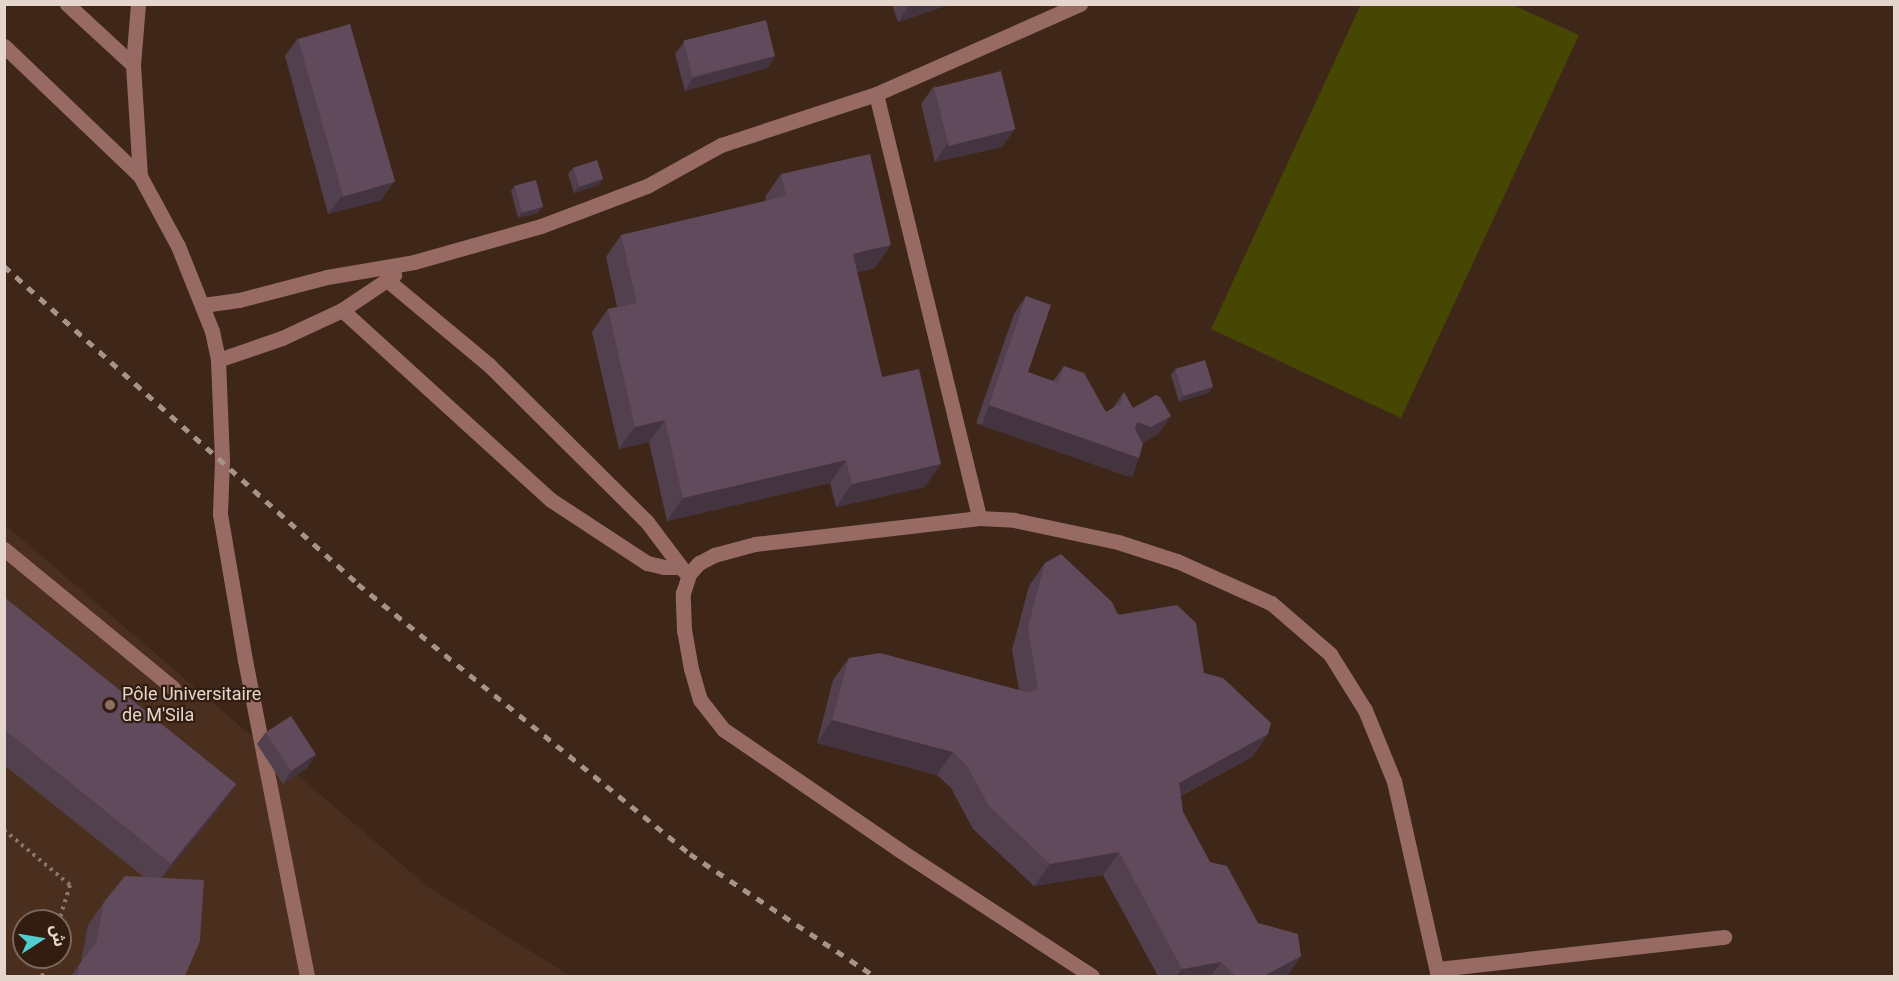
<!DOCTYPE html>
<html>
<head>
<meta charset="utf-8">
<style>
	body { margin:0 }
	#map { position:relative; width:1899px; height:981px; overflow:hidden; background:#3e2719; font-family:Roboto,"Noto Sans Arabic",sans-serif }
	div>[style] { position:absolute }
	.built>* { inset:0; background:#4b2f1e }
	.green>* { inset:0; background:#464703 }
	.path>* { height:4px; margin-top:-2px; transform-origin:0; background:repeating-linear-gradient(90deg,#8a776b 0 3px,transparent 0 7.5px) }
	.minor>* { height:15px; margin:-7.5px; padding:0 7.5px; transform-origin:7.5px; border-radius:7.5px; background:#976b64 }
	.rail>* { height:4.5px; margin-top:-2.25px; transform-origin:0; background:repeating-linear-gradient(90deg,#a6948a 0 8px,transparent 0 16px) }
	.wall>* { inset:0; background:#53404f }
	.shaded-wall>* { inset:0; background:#433440; transform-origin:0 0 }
	.building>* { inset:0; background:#604a5c; transform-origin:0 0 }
	.dots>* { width:16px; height:16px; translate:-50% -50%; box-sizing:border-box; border:3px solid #331d10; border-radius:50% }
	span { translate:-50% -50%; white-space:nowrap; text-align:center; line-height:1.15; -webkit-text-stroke:4.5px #331d10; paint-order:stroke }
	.poi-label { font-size:18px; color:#e5d6cd }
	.left { translate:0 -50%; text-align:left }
	.frame { position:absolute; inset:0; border:6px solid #e5d6cd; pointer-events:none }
	.north { position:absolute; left:12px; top:909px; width:60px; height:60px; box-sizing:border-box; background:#331d10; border:2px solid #7a675c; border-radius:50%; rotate:78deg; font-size:16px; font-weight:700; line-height:24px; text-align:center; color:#e5d6cd }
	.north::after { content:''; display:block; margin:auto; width:21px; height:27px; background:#52cdce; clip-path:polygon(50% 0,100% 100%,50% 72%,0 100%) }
</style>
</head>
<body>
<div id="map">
	<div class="built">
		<i style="clip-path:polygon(evenodd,4px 524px,428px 887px,570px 976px,5px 976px,4px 524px,24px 921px,60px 921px,60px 957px,24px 957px,24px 921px)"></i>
	</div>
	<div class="green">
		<i style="clip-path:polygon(1361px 4px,1513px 5px,1579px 35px,1401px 418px,1211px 329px)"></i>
	</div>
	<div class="path">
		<i style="left:4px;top:830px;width:86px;rotate:39.8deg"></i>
		<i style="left:70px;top:885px;width:38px;rotate:107deg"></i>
		<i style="left:42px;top:976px;width:20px;rotate:-72deg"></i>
	</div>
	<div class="minor">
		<i style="left:67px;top:4px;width:90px;rotate:42.7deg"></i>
		<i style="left:138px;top:4px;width:61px;rotate:94.7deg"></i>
		<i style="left:133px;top:65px;width:111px;rotate:86.4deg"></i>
		<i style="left:4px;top:46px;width:188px;rotate:43.7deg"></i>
		<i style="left:140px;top:176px;width:80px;rotate:61.5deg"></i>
		<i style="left:178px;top:246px;width:92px;rotate:68.2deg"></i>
		<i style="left:212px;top:331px;width:30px;rotate:78deg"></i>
		<i style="left:218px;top:360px;width:101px;rotate:87.7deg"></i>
		<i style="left:222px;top:461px;width:53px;rotate:92.2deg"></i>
		<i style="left:220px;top:514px;width:148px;rotate:80.3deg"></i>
		<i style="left:245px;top:660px;width:322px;rotate:78.9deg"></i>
		<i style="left:876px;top:94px;width:436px;rotate:76.3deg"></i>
		<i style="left:387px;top:280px;width:133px;rotate:39.8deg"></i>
		<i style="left:489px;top:365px;width:223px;rotate:44.8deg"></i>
		<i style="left:647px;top:522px;width:61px;rotate:52.9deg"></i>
		<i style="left:203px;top:305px;width:36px;rotate:-8deg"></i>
		<i style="left:239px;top:300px;width:91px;rotate:-14.6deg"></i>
		<i style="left:327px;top:277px;width:88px;rotate:-9.8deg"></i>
		<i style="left:414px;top:262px;width:132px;rotate:-15.8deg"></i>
		<i style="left:541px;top:226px;width:113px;rotate:-20.7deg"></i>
		<i style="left:647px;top:186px;width:85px;rotate:-29deg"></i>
		<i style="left:721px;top:145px;width:163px;rotate:-18.2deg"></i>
		<i style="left:876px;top:94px;width:223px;rotate:-23.8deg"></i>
		<i style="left:342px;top:310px;width:282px;rotate:42.3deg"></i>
		<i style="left:551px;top:500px;width:115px;rotate:33.3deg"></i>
		<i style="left:647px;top:563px;width:17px;rotate:13deg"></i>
		<i style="left:664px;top:567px;width:15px"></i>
		<i style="left:218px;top:360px;width:68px;rotate:-19deg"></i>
		<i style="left:282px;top:338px;width:66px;rotate:-25deg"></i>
		<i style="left:342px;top:310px;width:63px;rotate:-33.9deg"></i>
		<i style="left:4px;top:549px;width:219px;rotate:39.4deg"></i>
		<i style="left:1438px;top:969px;width:288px;rotate:-6.4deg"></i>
		<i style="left:1092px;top:976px;width:228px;rotate:-146.8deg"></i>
		<i style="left:901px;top:851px;width:216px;rotate:-145.6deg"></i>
		<i style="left:723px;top:729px;width:37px;rotate:-128deg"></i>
		<i style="left:700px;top:700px;width:32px;rotate:-106deg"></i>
		<i style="left:691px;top:669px;width:39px;rotate:-100deg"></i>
		<i style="left:684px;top:631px;width:38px;rotate:-92deg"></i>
		<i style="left:683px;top:593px;width:20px;rotate:-72deg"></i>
		<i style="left:689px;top:574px;width:15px;rotate:-48deg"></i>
		<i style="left:699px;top:563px;width:17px;rotate:-28deg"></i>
		<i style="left:714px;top:555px;width:42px;rotate:-15deg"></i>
		<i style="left:755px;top:544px;width:226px;rotate:-6.6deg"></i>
		<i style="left:979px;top:518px;width:35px;rotate:3deg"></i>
		<i style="left:1014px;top:520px;width:106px;rotate:11.9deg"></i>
		<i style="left:1118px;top:542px;width:62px;rotate:17.9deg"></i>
		<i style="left:1177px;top:561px;width:103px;rotate:24.1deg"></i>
		<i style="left:1271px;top:603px;width:78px;rotate:40.8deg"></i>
		<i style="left:1330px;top:654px;width:66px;rotate:58deg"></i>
		<i style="left:1365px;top:710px;width:77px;rotate:67.8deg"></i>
		<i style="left:1394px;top:781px;width:200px;rotate:77.3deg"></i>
	</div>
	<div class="rail">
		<i style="left:4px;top:266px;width:476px;rotate:41.9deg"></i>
		<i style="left:358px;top:584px;width:428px;rotate:39.1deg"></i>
		<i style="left:690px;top:854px;width:221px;rotate:33.5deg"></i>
	</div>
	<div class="wall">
		<i style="clip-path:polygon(892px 4px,951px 4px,898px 22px)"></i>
		<i style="clip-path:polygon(298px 38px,381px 200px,328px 214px,285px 56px)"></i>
		<i style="clip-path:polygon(684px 42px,775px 56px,767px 68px,685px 91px,675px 54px)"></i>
		<i style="clip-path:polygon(934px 86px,1002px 147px,935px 162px,921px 104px)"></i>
		<i style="clip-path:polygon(573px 168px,599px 185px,574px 193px,568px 174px)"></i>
		<i style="clip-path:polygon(781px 174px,875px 268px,857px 272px,882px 377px,925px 487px,836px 507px,830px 483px,667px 521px,649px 442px,619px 449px,592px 332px,608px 309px,617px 307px,606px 257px,621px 235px,766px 201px,765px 197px)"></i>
		<i style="clip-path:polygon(515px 185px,538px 213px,518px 218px,511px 191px)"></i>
		<i style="clip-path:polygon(1026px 296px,1028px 372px,1053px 381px,1064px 366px,1106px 412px,1112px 409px,1124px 392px,1133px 408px,1171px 416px,1158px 434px,1142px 443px,1127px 476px,976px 423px,1014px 314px)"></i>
		<i style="clip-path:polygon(1175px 369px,1213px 387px,1208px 393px,1179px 402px,1171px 375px)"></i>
		<i style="clip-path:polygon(1045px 563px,1204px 673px,1268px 734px,1252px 757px,1181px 796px,1183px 812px,1210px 862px,1258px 923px,1301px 956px,1287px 976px,1158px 976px,1103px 875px,1034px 886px,973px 829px,951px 788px,937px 775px,817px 743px,833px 680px,849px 658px,1019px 690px,1012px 650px,1029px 586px)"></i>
		<i style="clip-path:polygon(4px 597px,236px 784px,220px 807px,162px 878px,185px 976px,71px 976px,81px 962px,88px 925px,104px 902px,144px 877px,4px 765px)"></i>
		<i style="clip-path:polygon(266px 732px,307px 768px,283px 784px,257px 744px)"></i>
	</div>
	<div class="shaded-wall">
		<i style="clip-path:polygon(910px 4px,951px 4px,898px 22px)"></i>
		<i style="clip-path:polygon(775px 56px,767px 68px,685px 91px,693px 78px)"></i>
		<i style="clip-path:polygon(1015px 129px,1002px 147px,935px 162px,947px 144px)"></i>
		<i style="clip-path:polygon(603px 179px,599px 185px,574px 193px,578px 187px)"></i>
		<i style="clip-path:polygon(394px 182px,381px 200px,328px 214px,341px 197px)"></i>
		<i style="clip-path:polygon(543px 207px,538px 213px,518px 218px,522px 212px)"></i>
		<i style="clip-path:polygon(891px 245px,875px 268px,837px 276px,853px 254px)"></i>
		<i style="clip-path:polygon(1213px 387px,1208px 393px,1179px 402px,1183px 396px)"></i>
		<i style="left:989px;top:405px;width:159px;height:22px;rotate:19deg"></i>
		<i style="clip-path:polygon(1171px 416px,1158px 434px,1138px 445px,1124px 440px,1137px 422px)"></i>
		<i style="clip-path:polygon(665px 420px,649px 442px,619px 449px,635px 427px)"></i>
		<i style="clip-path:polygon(846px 460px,830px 483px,667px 521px,683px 498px)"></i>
		<i style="clip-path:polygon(941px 464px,925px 487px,836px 507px,852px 484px)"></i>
		<i style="clip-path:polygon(832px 720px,953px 752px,937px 775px,817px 743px)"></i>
		<i style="clip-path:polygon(1268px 734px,1252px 757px,1163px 805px,1179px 783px)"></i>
		<i style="clip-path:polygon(316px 755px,307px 768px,283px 784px,291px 771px)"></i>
		<i style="clip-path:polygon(236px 784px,220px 807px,155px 887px,171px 864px)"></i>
		<i style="clip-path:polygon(1119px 852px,1103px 875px,1034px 886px,1050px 864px)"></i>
		<i style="clip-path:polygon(1301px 956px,1287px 976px,1264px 976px)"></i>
		<i style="clip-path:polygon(1221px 962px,1211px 976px,1176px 976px,1182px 969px)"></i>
	</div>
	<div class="building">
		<i style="left:766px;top:20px;width:37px;height:85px;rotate:76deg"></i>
		<i style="left:350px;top:24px;width:164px;height:54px;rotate:74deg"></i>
		<i style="left:1001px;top:71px;width:60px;height:69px;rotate:76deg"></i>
		<i style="clip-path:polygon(870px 154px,891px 245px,853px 254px,882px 377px,919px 369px,941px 464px,852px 484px,846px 460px,683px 498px,665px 420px,635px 427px,608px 309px,637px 303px,621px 235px,786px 196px,781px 174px)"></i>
		<i style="left:597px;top:160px;width:20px;height:25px;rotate:72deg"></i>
		<i style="left:536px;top:180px;width:28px;height:22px;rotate:75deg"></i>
		<i style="clip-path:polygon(1026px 296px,1051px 305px,1028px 372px,1058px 383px,1064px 366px,1084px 373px,1106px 412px,1120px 404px,1124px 392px,1133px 408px,1156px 395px,1160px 397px,1171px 416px,1151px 427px,1137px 422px,1135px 429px,1143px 444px,1139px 458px,989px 405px)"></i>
		<i style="left:1205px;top:360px;width:28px;height:31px;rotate:73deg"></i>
		<i style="clip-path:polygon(1061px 554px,1112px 602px,1118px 615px,1177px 605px,1196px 623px,1204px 673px,1223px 678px,1271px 723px,1268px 734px,1179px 783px,1183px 812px,1210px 862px,1227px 866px,1258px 923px,1298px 934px,1301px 956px,1264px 976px,1236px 976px,1221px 962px,1182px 969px,1119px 852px,1050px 864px,989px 806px,967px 766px,953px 752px,832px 720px,849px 658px,880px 653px,1030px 693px,1038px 688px,1028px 627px,1045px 563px)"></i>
		<i style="clip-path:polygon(4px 597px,236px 784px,171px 864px,4px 729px)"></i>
		<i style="left:291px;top:716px;width:46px;height:30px;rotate:57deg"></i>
		<i style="clip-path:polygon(125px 876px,204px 880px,200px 941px,185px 976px,78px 976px,79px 965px,96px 943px,104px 902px)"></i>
	</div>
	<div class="dots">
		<i style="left:110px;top:705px;background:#8d6e63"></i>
	</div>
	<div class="poi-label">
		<span class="left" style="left:122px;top:705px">Pôle Universitaire<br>de M'Sila</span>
	</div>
	<div class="frame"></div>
	<div class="north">ش</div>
</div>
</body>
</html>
